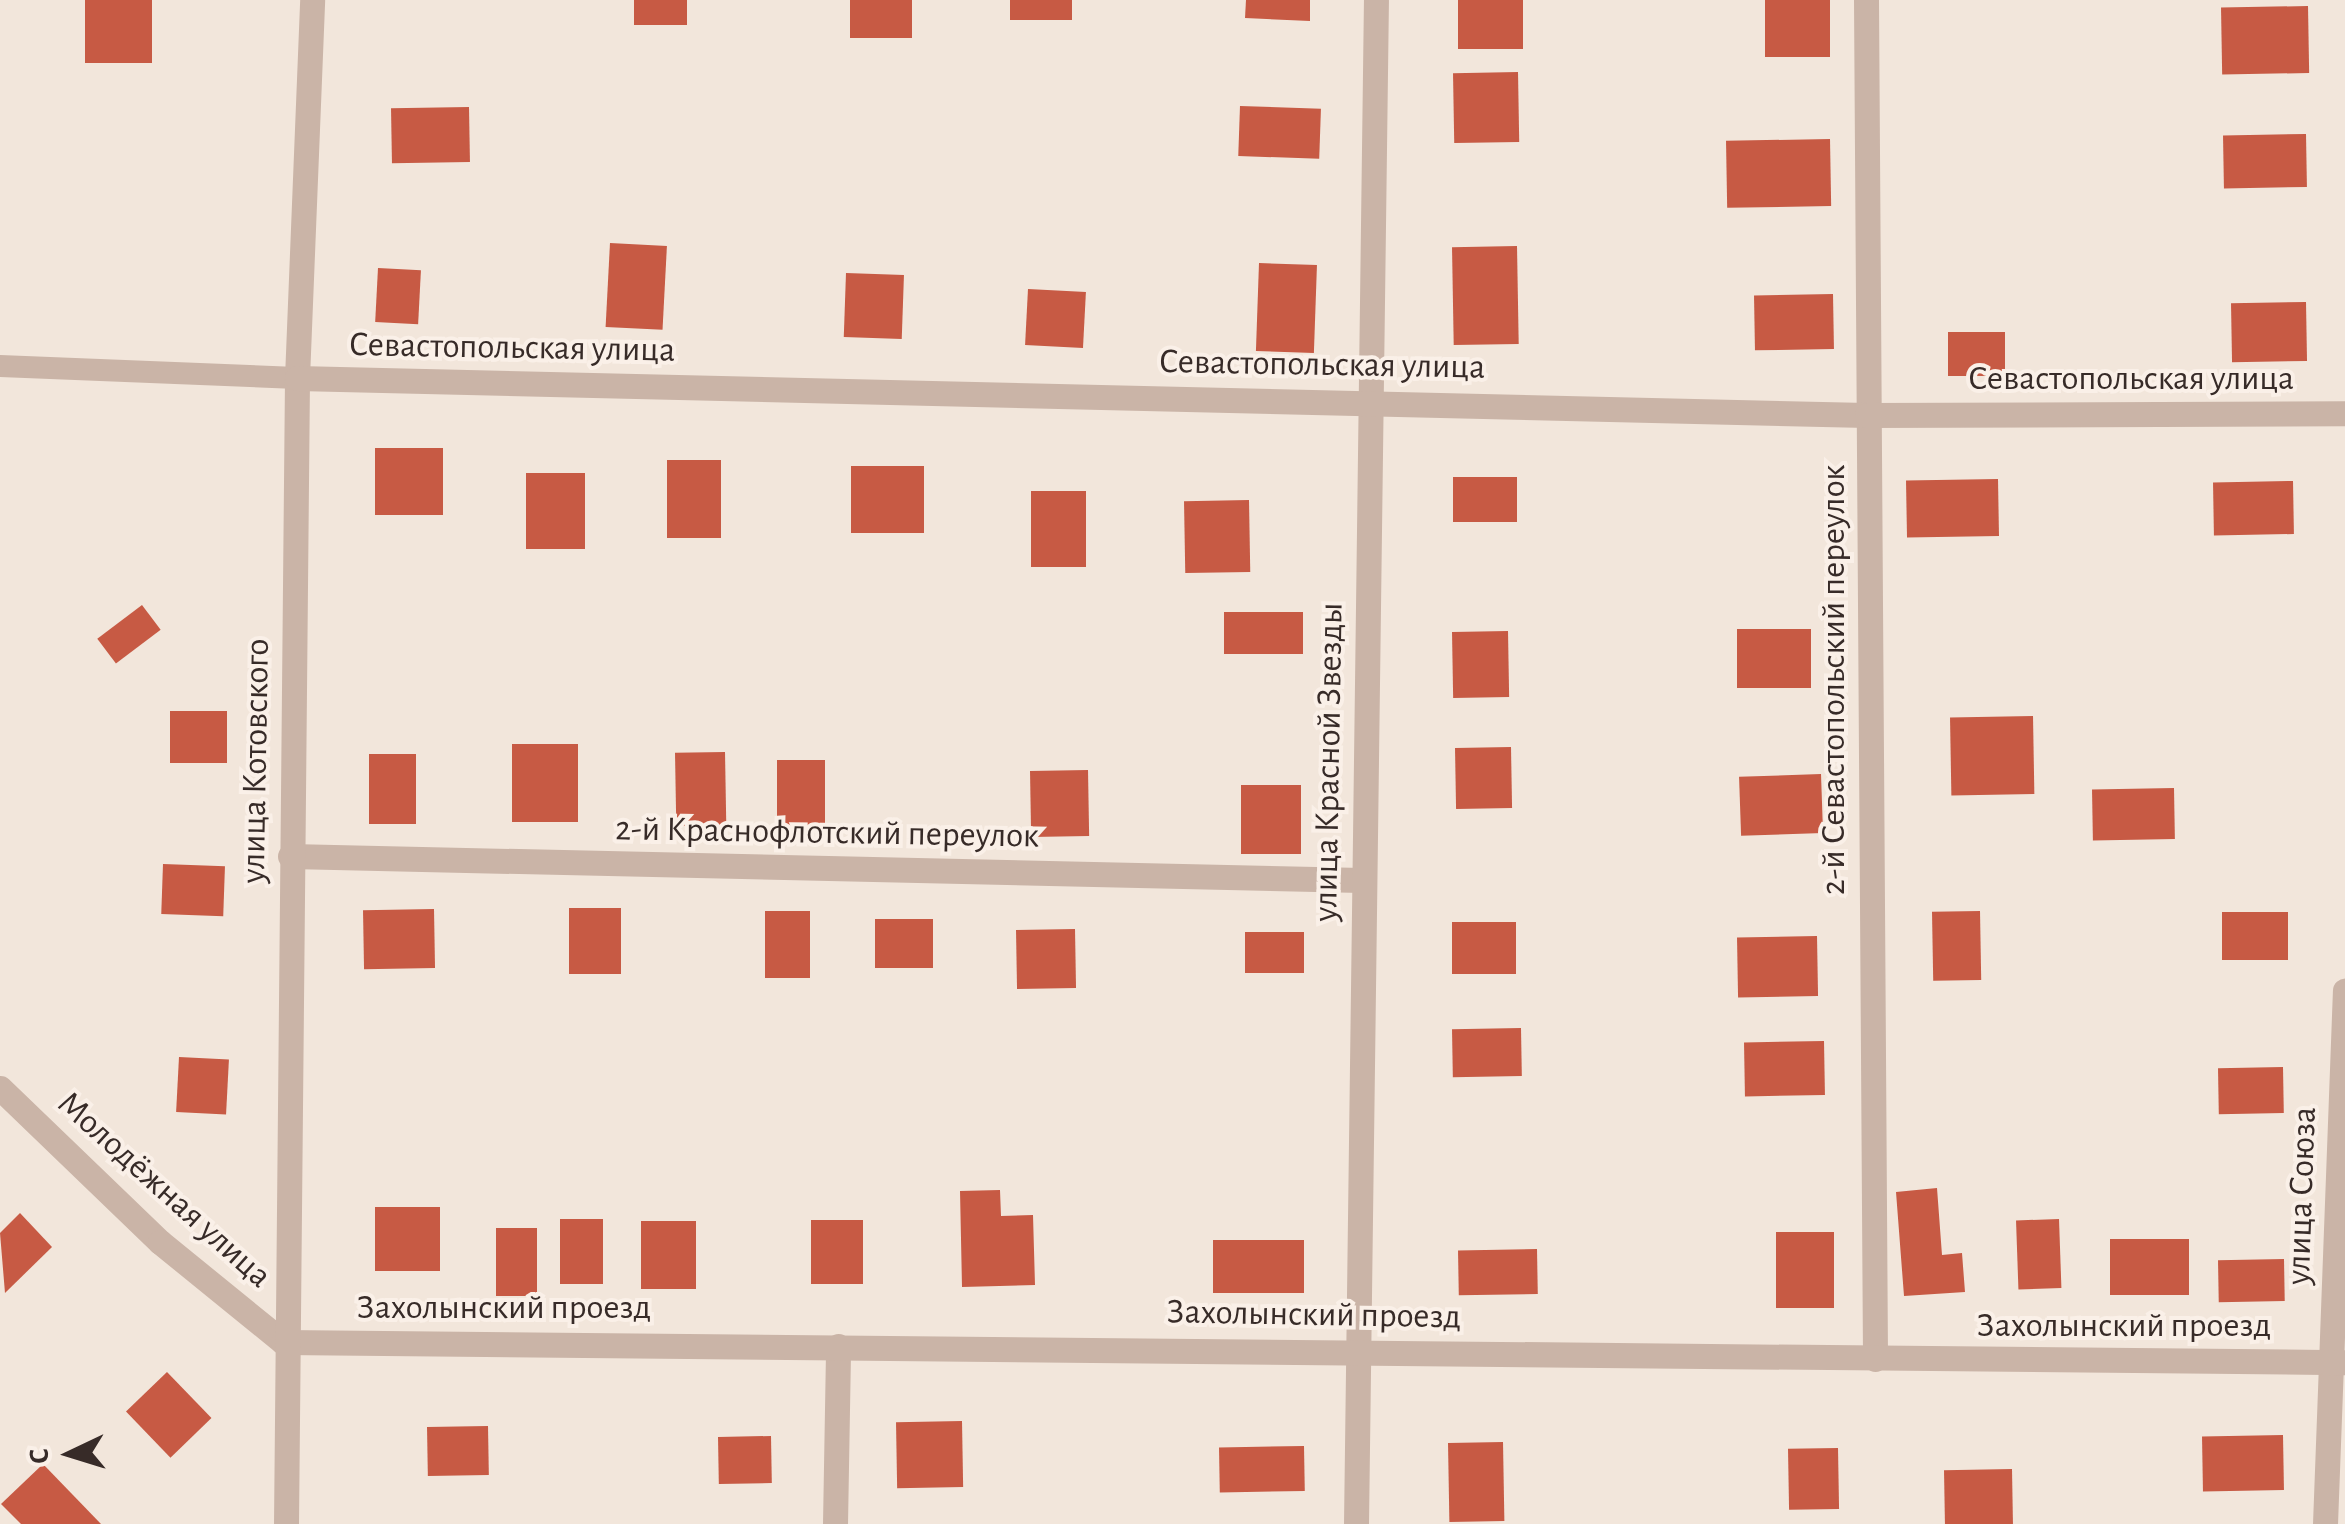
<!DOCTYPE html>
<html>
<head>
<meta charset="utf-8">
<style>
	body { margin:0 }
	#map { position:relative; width:2345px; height:1524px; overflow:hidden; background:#f2e6db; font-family:"Alegreya Sans",sans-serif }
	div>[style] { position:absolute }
	.building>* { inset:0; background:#c75a44; transform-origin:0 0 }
	.service>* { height:22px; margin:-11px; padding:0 11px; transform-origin:11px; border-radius:11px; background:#cab4a7 }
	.minor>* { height:25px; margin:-12.5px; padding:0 12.5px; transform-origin:12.5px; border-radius:12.5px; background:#cab4a7 }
	.tertiary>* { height:25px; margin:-12.5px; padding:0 12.5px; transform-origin:12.5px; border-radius:12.5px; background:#cab4a7 }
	span { translate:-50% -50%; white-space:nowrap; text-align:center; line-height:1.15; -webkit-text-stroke:8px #faf0e8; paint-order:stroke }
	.street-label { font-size:35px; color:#372b28 }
	.north { position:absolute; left:20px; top:1404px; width:100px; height:100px; -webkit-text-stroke:8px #faf0e8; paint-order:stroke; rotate:266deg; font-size:28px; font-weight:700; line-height:40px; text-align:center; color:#372b28 }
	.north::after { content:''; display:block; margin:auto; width:35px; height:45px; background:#372b28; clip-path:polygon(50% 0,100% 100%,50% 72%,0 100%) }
</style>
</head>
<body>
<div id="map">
	<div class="building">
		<i style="left:85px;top:0;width:67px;height:63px"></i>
		<i style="left:634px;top:0;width:53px;height:25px"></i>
		<i style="left:850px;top:0;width:62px;height:38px"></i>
		<i style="left:1010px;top:0;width:62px;height:20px"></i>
		<i style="clip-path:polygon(1246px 0,1310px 0,1310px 21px,1245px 18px)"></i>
		<i style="left:1458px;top:0;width:65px;height:49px"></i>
		<i style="left:1765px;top:0;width:65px;height:57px"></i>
		<i style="left:2308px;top:6px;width:67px;height:87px;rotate:89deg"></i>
		<i style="left:1518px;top:72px;width:70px;height:65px;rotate:89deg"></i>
		<i style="left:1240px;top:106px;width:81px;height:50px;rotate:2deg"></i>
		<i style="left:469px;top:107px;width:55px;height:78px;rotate:89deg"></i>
		<i style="left:2306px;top:134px;width:53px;height:83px;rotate:89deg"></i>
		<i style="left:1830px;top:139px;width:67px;height:104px;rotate:89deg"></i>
		<i style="left:610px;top:243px;width:57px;height:84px;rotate:3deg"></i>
		<i style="left:1517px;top:246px;width:98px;height:65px;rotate:89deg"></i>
		<i style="left:1259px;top:263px;width:58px;height:88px;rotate:2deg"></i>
		<i style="left:378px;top:268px;width:43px;height:54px;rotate:3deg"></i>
		<i style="left:846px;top:273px;width:58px;height:64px;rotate:2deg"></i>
		<i style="left:1028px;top:289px;width:58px;height:56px;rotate:3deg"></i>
		<i style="left:1833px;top:294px;width:55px;height:79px;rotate:89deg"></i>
		<i style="left:2306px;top:302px;width:59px;height:75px;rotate:89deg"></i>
		<i style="left:2005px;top:332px;width:44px;height:57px;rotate:90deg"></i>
		<i style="left:375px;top:448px;width:68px;height:67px"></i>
		<i style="left:667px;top:460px;width:54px;height:78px"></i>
		<i style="left:851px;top:466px;width:73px;height:67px"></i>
		<i style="left:526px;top:473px;width:59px;height:76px"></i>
		<i style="left:1517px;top:477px;width:45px;height:64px;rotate:90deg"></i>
		<i style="left:1998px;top:479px;width:57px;height:92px;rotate:89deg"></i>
		<i style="left:2293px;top:481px;width:53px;height:80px;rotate:89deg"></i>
		<i style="left:1031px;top:491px;width:55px;height:76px"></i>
		<i style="left:1249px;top:500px;width:72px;height:65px;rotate:89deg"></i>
		<i style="left:142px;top:605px;width:31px;height:56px;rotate:53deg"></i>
		<i style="left:1303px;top:612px;width:42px;height:79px;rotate:90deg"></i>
		<i style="left:1811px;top:629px;width:59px;height:74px;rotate:90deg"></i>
		<i style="left:1508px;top:631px;width:66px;height:56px;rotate:89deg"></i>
		<i style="left:170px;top:711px;width:57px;height:52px"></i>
		<i style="left:2033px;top:716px;width:78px;height:83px;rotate:89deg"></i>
		<i style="left:512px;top:744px;width:66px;height:78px"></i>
		<i style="left:1511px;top:747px;width:61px;height:56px;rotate:89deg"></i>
		<i style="left:725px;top:752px;width:73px;height:50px;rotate:89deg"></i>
		<i style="left:369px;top:754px;width:47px;height:70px"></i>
		<i style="left:825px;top:760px;width:66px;height:48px;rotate:90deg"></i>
		<i style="left:1088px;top:770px;width:66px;height:58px;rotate:89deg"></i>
		<i style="left:1821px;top:774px;width:59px;height:82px;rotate:88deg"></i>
		<i style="left:1241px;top:785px;width:60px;height:69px"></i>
		<i style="left:2174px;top:788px;width:51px;height:82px;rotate:89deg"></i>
		<i style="left:163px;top:864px;width:62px;height:50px;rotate:2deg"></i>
		<i style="left:569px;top:908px;width:52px;height:66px"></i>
		<i style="left:434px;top:909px;width:59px;height:71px;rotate:89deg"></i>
		<i style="left:810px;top:911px;width:67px;height:45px;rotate:90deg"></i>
		<i style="left:1980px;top:911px;width:69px;height:48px;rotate:89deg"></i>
		<i style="left:2288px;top:912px;width:48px;height:66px;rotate:90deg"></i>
		<i style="left:933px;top:919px;width:49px;height:58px;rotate:90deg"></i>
		<i style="left:1452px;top:922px;width:64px;height:52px"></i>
		<i style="left:1075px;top:929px;width:59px;height:59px;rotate:89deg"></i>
		<i style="left:1245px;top:932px;width:59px;height:41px"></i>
		<i style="left:1817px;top:936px;width:60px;height:80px;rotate:89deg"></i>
		<i style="left:1521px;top:1028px;width:48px;height:69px;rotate:89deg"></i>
		<i style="left:1824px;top:1041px;width:54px;height:80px;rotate:89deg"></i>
		<i style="left:179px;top:1057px;width:50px;height:55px;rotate:3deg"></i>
		<i style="left:2283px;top:1067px;width:46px;height:65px;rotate:89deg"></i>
		<i style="clip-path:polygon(1937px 1188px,1942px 1255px,1962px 1253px,1965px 1292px,1904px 1296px,1896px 1192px)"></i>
		<i style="clip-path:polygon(1000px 1190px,1001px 1216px,1033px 1215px,1035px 1285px,962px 1287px,960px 1191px)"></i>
		<i style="left:375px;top:1207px;width:65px;height:64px"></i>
		<i style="clip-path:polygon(20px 1213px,52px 1247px,5px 1293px,0 1233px)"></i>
		<i style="left:560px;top:1219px;width:43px;height:65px"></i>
		<i style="left:2059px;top:1219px;width:69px;height:43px;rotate:88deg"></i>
		<i style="left:811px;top:1220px;width:52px;height:64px"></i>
		<i style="left:641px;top:1221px;width:55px;height:68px"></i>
		<i style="left:496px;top:1228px;width:41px;height:68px"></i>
		<i style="left:1776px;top:1232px;width:58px;height:76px"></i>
		<i style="left:2110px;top:1239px;width:79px;height:56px"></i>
		<i style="left:1213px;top:1240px;width:91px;height:53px"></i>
		<i style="left:1537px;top:1249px;width:45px;height:79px;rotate:89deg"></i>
		<i style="left:2284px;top:1259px;width:42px;height:66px;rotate:89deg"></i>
		<i style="left:167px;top:1372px;width:64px;height:57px;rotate:46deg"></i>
		<i style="left:962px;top:1421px;width:66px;height:66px;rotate:89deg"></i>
		<i style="left:488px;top:1426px;width:49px;height:61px;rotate:89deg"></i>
		<i style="left:2283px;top:1435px;width:55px;height:81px;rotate:89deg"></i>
		<i style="left:771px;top:1436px;width:47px;height:53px;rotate:89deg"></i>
		<i style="left:1503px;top:1442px;width:79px;height:55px;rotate:89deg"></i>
		<i style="left:1304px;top:1446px;width:45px;height:85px;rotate:89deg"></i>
		<i style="left:1838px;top:1448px;width:61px;height:50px;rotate:89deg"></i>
		<i style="clip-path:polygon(43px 1464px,101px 1524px,21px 1524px,1px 1504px)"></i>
		<i style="left:2012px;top:1469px;width:55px;height:68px;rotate:89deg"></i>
	</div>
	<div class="service">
		<i style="left:0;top:366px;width:297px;rotate:2.3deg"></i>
	</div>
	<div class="minor">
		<i style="left:1866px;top:0;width:1359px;rotate:89.62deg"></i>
		<i style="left:297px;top:378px;width:378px;rotate:-87.7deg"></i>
		<i style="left:290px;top:856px;width:1072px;rotate:1.28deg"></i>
		<i style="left:0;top:1088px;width:222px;rotate:43.9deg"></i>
		<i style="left:160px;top:1242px;width:159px;rotate:39.1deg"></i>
		<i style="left:835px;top:1524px;width:178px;rotate:-89deg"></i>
		<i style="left:1356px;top:1524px;width:1524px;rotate:-89.25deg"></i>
		<i style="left:2325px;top:1524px;width:534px;rotate:-87.86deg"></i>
	</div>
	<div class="tertiary">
		<i style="left:283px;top:1342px;width:2062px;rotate:0.56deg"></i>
		<i style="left:286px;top:1524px;width:1146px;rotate:-89.45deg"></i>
		<i style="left:297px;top:378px;width:1570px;rotate:1.35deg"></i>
		<i style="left:1867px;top:415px;width:478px;rotate:-0.2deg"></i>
	</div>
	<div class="street-label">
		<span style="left:512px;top:348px;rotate:1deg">Севастопольская улица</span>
		<span style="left:1322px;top:365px;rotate:1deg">Севастопольская улица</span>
		<span style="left:2131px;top:379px">Севастопольская улица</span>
		<span style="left:1834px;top:680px;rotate:-90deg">2-й Севастопольский переулок</span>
		<span style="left:256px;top:761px;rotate:-89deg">улица Котовского</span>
		<span style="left:1329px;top:762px;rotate:-89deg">улица Красной Звезды</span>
		<span style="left:827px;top:833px;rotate:1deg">2-й Краснофлотский переулок</span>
		<span style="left:164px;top:1190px;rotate:42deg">Молодёжная улица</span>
		<span style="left:2302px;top:1196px;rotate:-88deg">улица Союза</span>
		<span style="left:504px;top:1308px">Захолынский проезд</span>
		<span style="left:1314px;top:1315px;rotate:1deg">Захолынский проезд</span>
		<span style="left:2124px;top:1326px">Захолынский проезд</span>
	</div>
	<div class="north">С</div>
</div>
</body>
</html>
